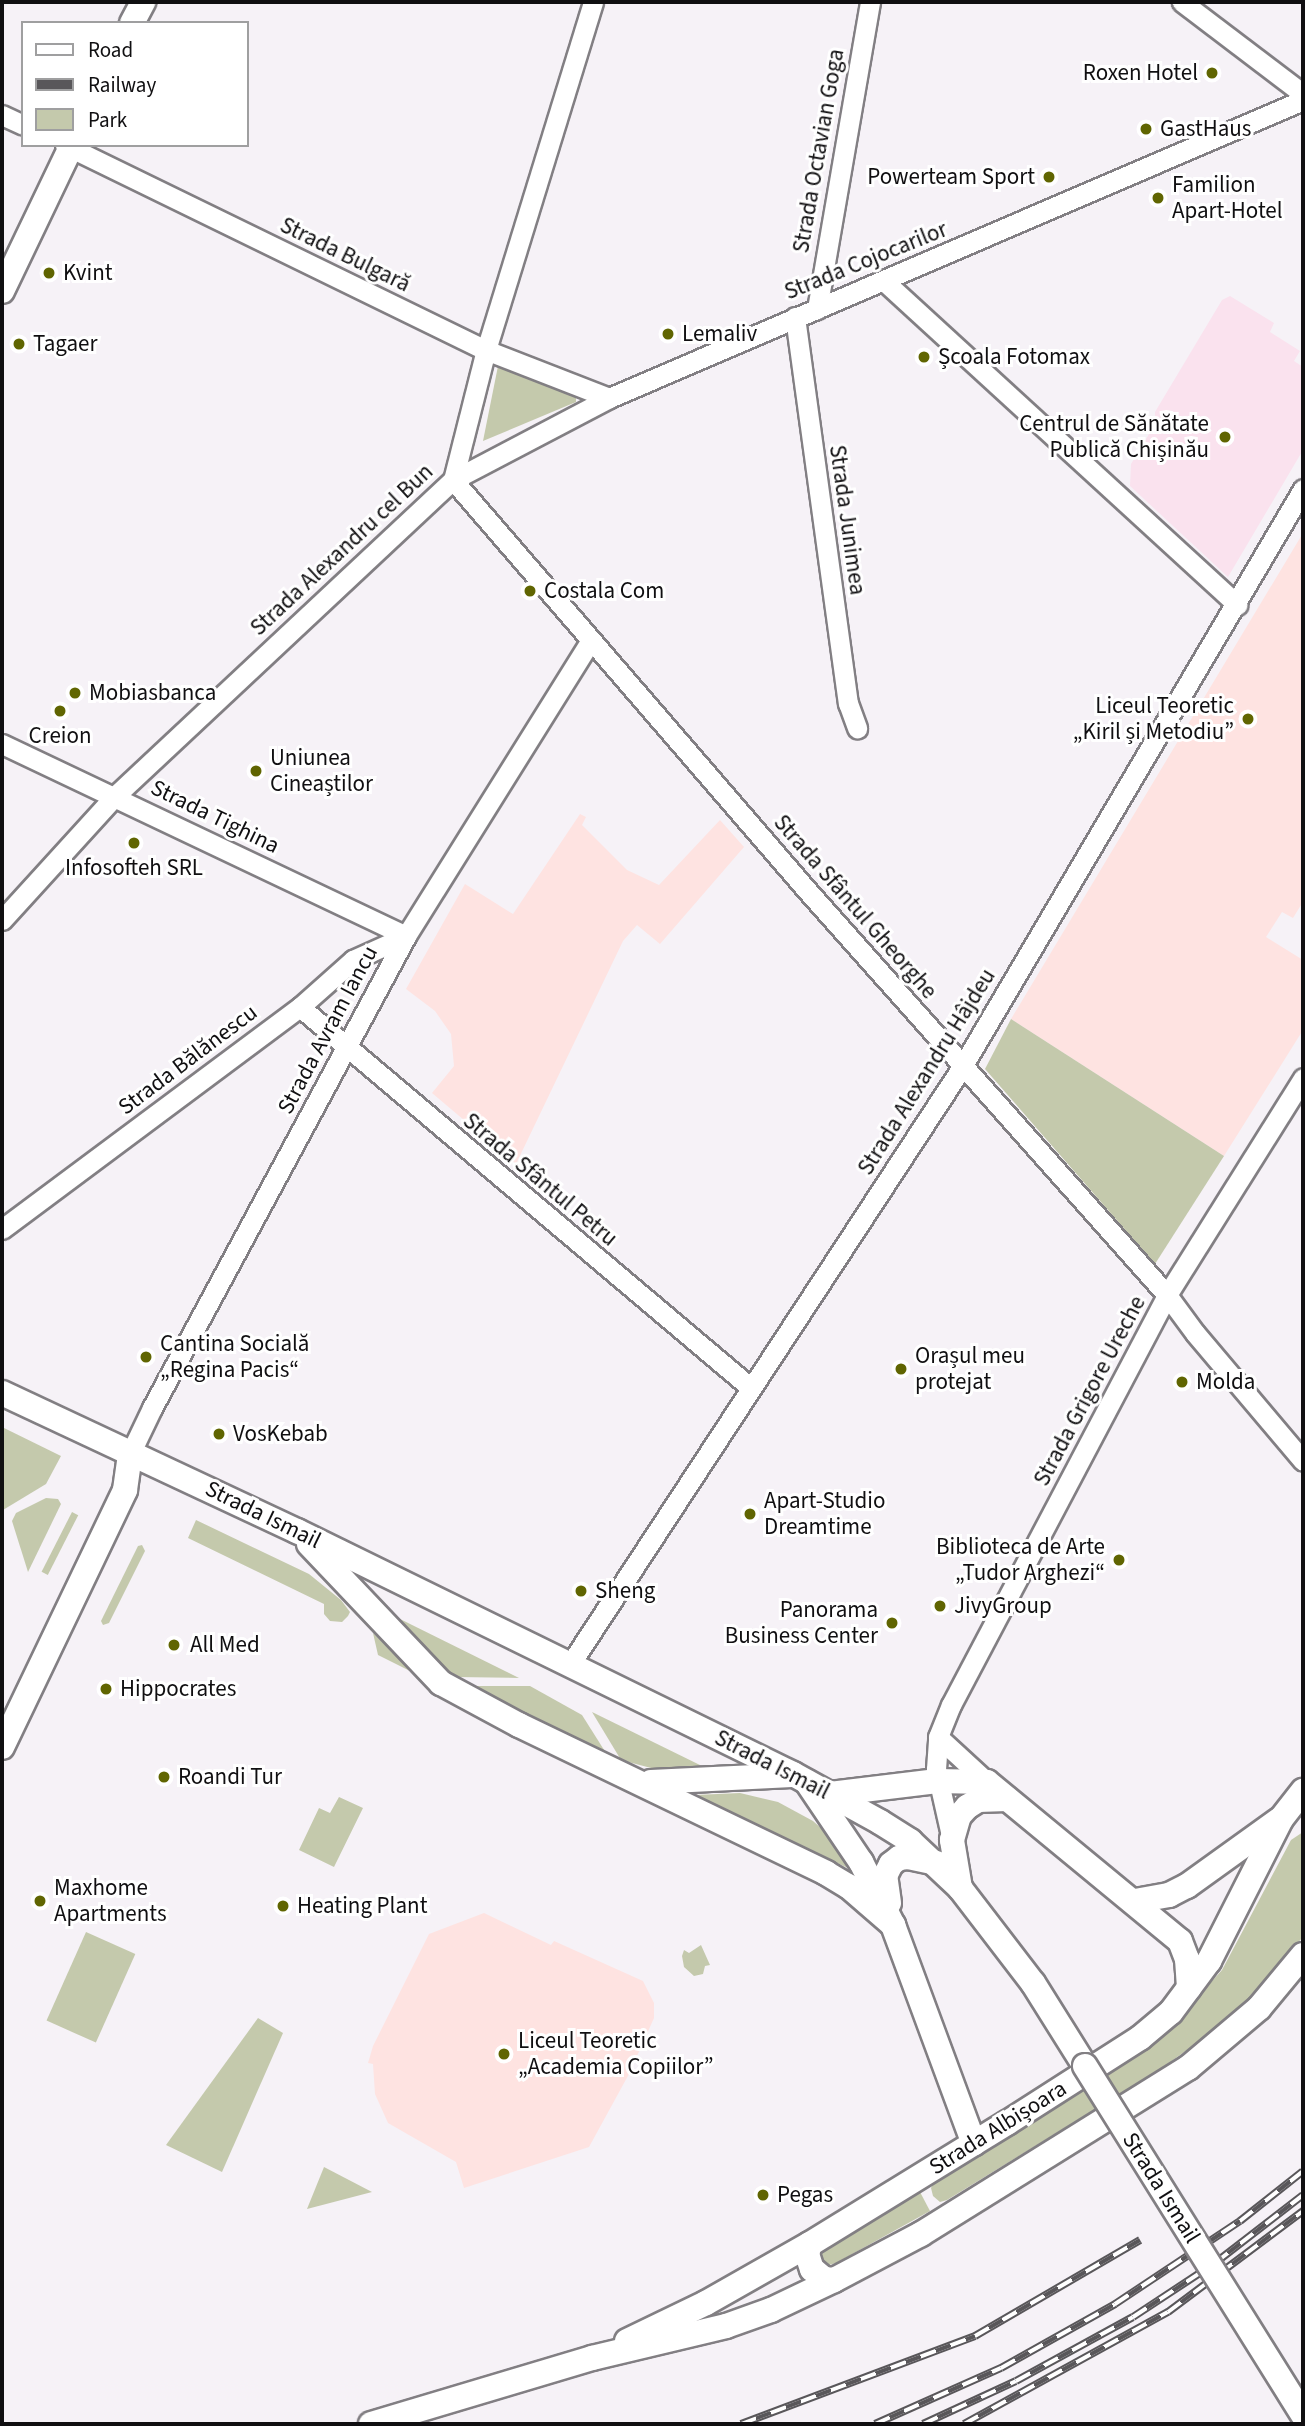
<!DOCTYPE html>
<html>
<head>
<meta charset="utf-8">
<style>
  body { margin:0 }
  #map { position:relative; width:1305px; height:2426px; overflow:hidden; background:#f6f2f7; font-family:"Source Sans 3",sans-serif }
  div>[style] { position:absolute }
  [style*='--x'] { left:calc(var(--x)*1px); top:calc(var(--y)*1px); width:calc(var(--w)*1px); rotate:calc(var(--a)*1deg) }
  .education>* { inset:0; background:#fee3e1 }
  .medical>* { inset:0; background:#fae2ee }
  .green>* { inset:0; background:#c4c9ac; transform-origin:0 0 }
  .roads { filter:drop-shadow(2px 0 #827f83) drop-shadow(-2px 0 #827f83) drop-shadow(0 2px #827f83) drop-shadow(0 -2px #827f83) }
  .minor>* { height:19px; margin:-9.5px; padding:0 9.5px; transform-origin:9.5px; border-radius:9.5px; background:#fff }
  .major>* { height:24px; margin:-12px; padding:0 12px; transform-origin:12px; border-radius:12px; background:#fff }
  .rail>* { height:8px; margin-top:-4px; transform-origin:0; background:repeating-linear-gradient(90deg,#fff 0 16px,#59575a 0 32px); box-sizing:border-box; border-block:2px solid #59575a }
  .bridges { filter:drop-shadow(2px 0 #827f83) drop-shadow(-2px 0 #827f83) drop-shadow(0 2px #827f83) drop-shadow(0 -2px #827f83) }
  .major-bridge>* { height:24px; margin:-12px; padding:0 12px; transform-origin:12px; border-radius:12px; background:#fff }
  .dots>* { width:19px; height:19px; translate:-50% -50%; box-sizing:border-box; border:4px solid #fff; border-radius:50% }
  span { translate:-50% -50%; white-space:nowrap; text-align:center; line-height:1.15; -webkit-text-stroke:6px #fff; paint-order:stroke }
  .poi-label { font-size:23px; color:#100f11 }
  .right { translate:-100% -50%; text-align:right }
  .left { translate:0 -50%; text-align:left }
  .street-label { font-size:23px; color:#100f11 }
  .frame { position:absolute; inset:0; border:4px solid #100f11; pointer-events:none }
  .legend { position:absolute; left:21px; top:21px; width:228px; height:126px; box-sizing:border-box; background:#fff; border:2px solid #9f9fa0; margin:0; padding:9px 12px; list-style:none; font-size:21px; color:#100f11 }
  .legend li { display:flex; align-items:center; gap:14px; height:35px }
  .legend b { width:35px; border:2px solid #9f9fa0 }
</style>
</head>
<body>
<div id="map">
  <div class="education">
    <div style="clip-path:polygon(1303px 533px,1303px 906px,1301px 905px,1293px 918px,1282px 912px,1266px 937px,1303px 960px,1303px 1030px,1224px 1156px,1011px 1019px)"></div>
    <div style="clip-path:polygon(580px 814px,586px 817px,582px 825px,627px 870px,659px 885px,720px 820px,744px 847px,660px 944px,637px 925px,623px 941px,516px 1164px,432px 1093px,454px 1066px,451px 1034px,435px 1011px,406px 989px,465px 884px,513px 914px)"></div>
    <div style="clip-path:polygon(484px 1913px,551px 1945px,554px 1941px,643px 1981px,654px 2003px,654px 2018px,629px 2074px,589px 2147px,464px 2188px,456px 2162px,388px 2123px,375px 2094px,373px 2064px,368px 2063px,373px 2046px,429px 1934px)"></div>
  </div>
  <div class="medical">
    <div style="clip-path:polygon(1230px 296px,1274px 323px,1270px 332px,1300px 351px,1294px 361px,1303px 367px,1303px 450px,1228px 577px,1130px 486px,1131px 464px,1155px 424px,1155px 412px,1222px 300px)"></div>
  </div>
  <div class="green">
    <div style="clip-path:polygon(499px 361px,576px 395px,576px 402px,483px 441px)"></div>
    <div style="clip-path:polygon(1011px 1019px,1224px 1156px,1155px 1264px,985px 1069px)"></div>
    <div style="clip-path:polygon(2px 1427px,61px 1456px,46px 1484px,3px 1510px)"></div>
    <div style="clip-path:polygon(46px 1498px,58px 1499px,61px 1504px,28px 1572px,12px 1521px,16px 1513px)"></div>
    <div style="left:72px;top:1512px;width:7px;height:67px;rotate:27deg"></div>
    <div style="clip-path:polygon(196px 1520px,309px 1574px,341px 1600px,350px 1612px,348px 1616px,342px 1622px,330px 1621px,324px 1614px,324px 1604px,188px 1538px)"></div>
    <div style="clip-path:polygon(142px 1545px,145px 1551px,109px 1623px,103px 1625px,101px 1621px,138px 1546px)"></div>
    <div style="clip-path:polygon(400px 1619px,519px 1678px,455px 1677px,398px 1620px)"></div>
    <div style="clip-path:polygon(373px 1633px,411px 1670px,410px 1671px,378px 1655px)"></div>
    <div style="clip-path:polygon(469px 1686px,530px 1686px,582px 1715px,606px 1753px)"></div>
    <div style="clip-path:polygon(592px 1712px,704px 1767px,705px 1768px,651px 1768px,621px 1760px)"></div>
    <div style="clip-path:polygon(740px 1793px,778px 1802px,813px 1821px,829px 1835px,852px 1870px,695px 1795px)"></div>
    <div style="clip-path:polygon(339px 1797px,363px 1808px,334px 1867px,299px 1850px,319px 1808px,330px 1813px)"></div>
    <div style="clip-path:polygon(1303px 1832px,1303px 1937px,1247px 2000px,1201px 2040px,1159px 2070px,947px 2200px,940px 2202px,933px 2196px,931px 2188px,935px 2180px,1169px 2029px,1222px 1970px,1291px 1840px)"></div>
    <div style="left:86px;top:1932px;width:54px;height:97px;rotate:24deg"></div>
    <div style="clip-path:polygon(701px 1945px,710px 1965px,705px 1966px,703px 1974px,694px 1976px,684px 1967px,682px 1956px,684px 1950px,689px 1953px)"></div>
    <div style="clip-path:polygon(258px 2018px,283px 2033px,222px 2172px,166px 2145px)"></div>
    <div style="clip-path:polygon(324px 2167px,372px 2192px,307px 2209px)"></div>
    <div style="clip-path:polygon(920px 2192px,930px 2211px,836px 2263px,825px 2266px,819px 2261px,819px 2255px,827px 2248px)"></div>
  </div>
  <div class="roads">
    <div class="minor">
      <div style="--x:1182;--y:2;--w:152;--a:37.2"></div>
      <div style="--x:2;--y:115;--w:23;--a:25"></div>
      <div style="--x:65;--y:145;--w:468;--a:26"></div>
      <div style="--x:486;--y:350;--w:132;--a:21.3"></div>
      <div style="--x:885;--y:282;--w:478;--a:42.5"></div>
      <div style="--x:817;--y:309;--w:312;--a:-80.2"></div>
      <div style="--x:795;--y:317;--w:390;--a:82.2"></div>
      <div style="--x:848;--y:703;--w:27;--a:70"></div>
      <div style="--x:453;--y:480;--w:539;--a:49.21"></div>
      <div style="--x:805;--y:888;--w:545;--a:48.35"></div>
      <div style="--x:1167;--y:1295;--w:47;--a:53.6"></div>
      <div style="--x:1195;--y:1333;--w:167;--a:49.8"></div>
      <div style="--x:453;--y:480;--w:176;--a:-27.7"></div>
      <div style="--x:609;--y:398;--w:755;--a:-23.24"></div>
      <div style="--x:2;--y:744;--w:447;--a:25.4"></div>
      <div style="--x:2;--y:920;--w:168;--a:-47.7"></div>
      <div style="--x:115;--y:796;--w:463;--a:-43.1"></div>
      <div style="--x:453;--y:480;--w:134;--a:-75.8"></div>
      <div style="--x:486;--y:350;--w:364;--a:-72.9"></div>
      <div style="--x:300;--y:1007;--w:590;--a:40.19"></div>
      <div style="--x:2;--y:1229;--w:372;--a:-36.7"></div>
      <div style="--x:300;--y:1007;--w:71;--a:-41.6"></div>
      <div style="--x:353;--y:960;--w:58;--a:-24.4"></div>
      <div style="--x:130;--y:1454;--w:51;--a:-64.4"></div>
      <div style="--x:152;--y:1408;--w:536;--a:-61.71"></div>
      <div style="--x:406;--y:936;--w:347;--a:-58"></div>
      <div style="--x:569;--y:1666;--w:716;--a:-56.73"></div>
      <div style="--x:962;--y:1067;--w:671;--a:-59.46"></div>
      <div style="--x:938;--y:1737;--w:67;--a:42.6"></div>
      <div style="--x:952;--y:1840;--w:73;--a:-102.7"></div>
      <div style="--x:936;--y:1769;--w:32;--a:-86"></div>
      <div style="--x:938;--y:1737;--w:35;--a:-68"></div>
      <div style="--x:951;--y:1705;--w:463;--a:-62.2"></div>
      <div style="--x:1167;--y:1295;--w:256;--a:-57.9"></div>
    </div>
    <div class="major">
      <div style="--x:132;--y:23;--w:24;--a:-62"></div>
      <div style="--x:2;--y:291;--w:162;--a:-64.4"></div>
      <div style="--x:2;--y:1393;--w:326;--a:25.1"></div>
      <div style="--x:297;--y:1531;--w:552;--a:26.1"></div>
      <div style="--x:793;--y:1774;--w:99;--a:28.9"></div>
      <div style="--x:880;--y:1822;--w:36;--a:32"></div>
      <div style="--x:910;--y:1841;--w:69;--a:43.2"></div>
      <div style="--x:960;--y:1888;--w:120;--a:52.5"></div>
      <div style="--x:1033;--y:1983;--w:98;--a:57.9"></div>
      <div style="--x:309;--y:1544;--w:192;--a:46.5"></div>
      <div style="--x:441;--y:1683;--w:89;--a:28.3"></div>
      <div style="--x:519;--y:1725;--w:341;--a:25.7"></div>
      <div style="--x:826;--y:1873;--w:26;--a:31"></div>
      <div style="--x:848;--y:1886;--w:60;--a:40.9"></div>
      <div style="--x:2;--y:1747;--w:285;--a:-64.4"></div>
      <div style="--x:125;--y:1490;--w:36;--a:-82"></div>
      <div style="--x:651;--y:1782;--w:141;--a:-2.8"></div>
      <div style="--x:807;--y:1782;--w:97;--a:56"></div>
      <div style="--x:861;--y:1862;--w:71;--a:63.1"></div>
      <div style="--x:893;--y:1925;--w:233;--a:69.7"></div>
      <div style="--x:830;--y:1794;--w:108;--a:-6.9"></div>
      <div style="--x:937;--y:1781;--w:50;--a:1.1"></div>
      <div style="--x:987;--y:1782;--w:250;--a:39.5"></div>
      <div style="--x:1180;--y:1941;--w:19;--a:69"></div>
      <div style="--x:1187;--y:1959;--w:29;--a:86"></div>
      <div style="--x:960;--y:1888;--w:49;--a:-99.5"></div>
      <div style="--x:952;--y:1840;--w:25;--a:-74"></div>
      <div style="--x:959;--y:1816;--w:12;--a:-48"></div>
      <div style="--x:967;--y:1807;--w:13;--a:-32"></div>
      <div style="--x:978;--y:1800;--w:29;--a:-2"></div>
      <div style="--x:1135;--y:1901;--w:35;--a:-10"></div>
      <div style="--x:1169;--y:1895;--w:20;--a:-27"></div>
      <div style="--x:1187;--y:1886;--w:113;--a:-35.7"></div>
      <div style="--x:889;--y:1903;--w:27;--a:-98"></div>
      <div style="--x:885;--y:1876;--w:13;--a:-63"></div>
      <div style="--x:891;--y:1864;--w:10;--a:-37"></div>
      <div style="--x:899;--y:1858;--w:9;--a:-6"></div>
      <div style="--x:908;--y:1857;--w:29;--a:12"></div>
      <div style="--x:810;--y:2244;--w:10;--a:107"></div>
      <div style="--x:807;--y:2254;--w:16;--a:72"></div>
      <div style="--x:812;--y:2269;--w:16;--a:40"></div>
      <div style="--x:824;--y:2279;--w:10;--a:6"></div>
      <div style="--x:627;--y:2341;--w:88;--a:-25.7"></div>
      <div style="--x:706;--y:2303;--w:120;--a:-29.6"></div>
      <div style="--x:810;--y:2244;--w:231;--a:-31.6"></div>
      <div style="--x:1007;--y:2123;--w:158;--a:-32.6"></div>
      <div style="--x:1140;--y:2038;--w:40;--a:-40"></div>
      <div style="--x:1171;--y:2012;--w:64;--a:-53.3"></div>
      <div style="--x:1209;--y:1961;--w:159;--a:-63.1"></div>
      <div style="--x:1281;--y:1819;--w:36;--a:-52"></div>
      <div style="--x:371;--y:2424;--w:231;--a:-16.6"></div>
      <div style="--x:592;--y:2358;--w:138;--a:-13.4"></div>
      <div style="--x:726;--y:2326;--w:48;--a:-19.6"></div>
      <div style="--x:771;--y:2310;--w:70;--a:-25.5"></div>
      <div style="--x:834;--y:2280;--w:98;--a:-27.9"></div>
      <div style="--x:921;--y:2234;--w:314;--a:-31.9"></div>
      <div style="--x:1188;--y:2068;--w:93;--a:-40.2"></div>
      <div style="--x:1259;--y:2008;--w:69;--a:-50.3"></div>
    </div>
  </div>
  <div class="rail">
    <div style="--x:741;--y:2424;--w:250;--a:-20.6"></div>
    <div style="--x:975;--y:2336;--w:191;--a:-30.2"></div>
    <div style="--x:875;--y:2424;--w:138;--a:-24"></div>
    <div style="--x:1001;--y:2368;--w:131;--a:-29.3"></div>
    <div style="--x:1115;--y:2304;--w:150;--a:-33.6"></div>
    <div style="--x:1240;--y:2221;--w:80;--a:-38.4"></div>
    <div style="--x:923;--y:2424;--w:102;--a:-24.8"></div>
    <div style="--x:1016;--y:2381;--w:133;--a:-28.7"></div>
    <div style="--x:1133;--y:2317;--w:98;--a:-33.4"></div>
    <div style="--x:1215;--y:2263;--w:111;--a:-37.7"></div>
    <div style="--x:964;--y:2424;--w:233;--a:-28.8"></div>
    <div style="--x:1168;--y:2312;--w:169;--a:-36.8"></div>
  </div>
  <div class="bridges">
    <div class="major-bridge">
      <div style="--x:1085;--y:2066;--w:411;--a:58"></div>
    </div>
  </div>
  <div class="dots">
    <div style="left:1212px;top:73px;background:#606501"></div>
    <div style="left:1146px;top:129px;background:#606501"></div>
    <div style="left:1049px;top:177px;background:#606501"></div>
    <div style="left:1158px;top:198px;background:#606501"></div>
    <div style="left:49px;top:273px;background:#606501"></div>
    <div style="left:668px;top:334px;background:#606501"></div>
    <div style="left:19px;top:344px;background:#606501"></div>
    <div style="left:924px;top:357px;background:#606501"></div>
    <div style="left:1225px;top:437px;background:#606501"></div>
    <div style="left:530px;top:591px;background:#606501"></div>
    <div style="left:75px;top:693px;background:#606501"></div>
    <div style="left:60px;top:711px;background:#606501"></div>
    <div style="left:1248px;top:719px;background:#606501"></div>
    <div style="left:256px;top:771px;background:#606501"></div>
    <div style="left:134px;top:843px;background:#606501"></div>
    <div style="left:146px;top:1357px;background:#606501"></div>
    <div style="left:901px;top:1369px;background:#606501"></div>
    <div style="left:1182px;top:1382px;background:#606501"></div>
    <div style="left:219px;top:1434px;background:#606501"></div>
    <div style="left:750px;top:1514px;background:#606501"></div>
    <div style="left:1119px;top:1560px;background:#606501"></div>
    <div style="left:581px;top:1591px;background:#606501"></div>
    <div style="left:940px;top:1606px;background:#606501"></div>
    <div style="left:892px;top:1623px;background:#606501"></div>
    <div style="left:174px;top:1645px;background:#606501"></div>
    <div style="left:106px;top:1689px;background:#606501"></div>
    <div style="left:164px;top:1777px;background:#606501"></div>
    <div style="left:40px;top:1901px;background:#606501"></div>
    <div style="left:283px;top:1906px;background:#606501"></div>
    <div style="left:504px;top:2054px;background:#606501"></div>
    <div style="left:763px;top:2195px;background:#606501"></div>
  </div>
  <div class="poi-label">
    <span class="right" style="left:1198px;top:73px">Roxen Hotel</span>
    <span class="left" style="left:1160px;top:129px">GastHaus</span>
    <span class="right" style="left:1035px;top:177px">Powerteam Sport</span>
    <span class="left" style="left:1172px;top:198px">Familion<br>Apart-Hotel</span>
    <span class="left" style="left:63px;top:273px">Kvint</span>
    <span class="left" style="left:682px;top:334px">Lemaliv</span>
    <span class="left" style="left:33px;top:344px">Tagaer</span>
    <span class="left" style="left:938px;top:357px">Școala Fotomax</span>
    <span class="right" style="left:1209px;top:437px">Centrul de Sănătate<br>Publică Chișinău</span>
    <span class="left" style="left:544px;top:591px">Costala Com</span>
    <span class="left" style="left:89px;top:693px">Mobiasbanca</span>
    <span class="right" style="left:1234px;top:719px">Liceul Teoretic<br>„Kiril și Metodiu”</span>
    <span style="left:60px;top:736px">Creion</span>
    <span class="left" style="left:270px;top:771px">Uniunea<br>Cineaștilor</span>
    <span style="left:134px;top:868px">Infosofteh SRL</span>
    <span class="left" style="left:160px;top:1357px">Cantina Socială<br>„Regina Pacis“</span>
    <span class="left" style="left:915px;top:1369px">Orașul meu<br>protejat</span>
    <span class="left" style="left:1196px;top:1382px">Molda</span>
    <span class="left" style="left:233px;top:1434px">VosKebab</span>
    <span class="left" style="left:764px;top:1514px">Apart-Studio<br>Dreamtime</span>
    <span class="right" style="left:1105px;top:1560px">Biblioteca de Arte<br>„Tudor Arghezi“</span>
    <span class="left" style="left:595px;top:1591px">Sheng</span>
    <span class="left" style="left:954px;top:1606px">JivyGroup</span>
    <span class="right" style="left:878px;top:1623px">Panorama<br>Business Center</span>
    <span class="left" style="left:190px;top:1645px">All Med</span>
    <span class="left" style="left:120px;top:1689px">Hippocrates</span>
    <span class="left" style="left:178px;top:1777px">Roandi Tur</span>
    <span class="left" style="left:54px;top:1901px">Maxhome<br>Apartments</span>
    <span class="left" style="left:297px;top:1906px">Heating Plant</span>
    <span class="left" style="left:518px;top:2054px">Liceul Teoretic<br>„Academia Copiilor”</span>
    <span class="left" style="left:777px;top:2195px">Pegas</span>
  </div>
  <div class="street-label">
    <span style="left:819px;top:151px;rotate:-80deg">Strada Octavian Goga</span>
    <span style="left:345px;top:255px;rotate:26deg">Strada Bulgară</span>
    <span style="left:866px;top:261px;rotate:-22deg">Strada Cojocarilor</span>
    <span style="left:847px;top:520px;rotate:82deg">Strada Junimea</span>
    <span style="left:342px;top:550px;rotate:-43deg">Strada Alexandru cel Bun</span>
    <span style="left:215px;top:817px;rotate:26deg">Strada Tighina</span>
    <span style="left:855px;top:907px;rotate:49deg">Strada Sfântul Gheorghe</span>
    <span style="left:328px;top:1030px;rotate:-62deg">Strada Avram Iancu</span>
    <span style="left:188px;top:1060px;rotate:-37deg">Strada Bălănescu</span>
    <span style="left:927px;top:1072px;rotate:-58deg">Strada Alexandru Hâjdeu</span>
    <span style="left:540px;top:1180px;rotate:40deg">Strada Sfântul Petru</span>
    <span style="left:1090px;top:1391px;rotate:-62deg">Strada Grigore Ureche</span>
    <span style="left:263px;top:1515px;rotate:26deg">Strada Ismail</span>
    <span style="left:772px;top:1765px;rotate:27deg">Strada Ismail</span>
    <span style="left:998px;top:2128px;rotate:-32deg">Strada Albișoara</span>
    <span style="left:1161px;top:2188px;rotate:58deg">Strada Ismail</span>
  </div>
  <div class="frame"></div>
  <ul class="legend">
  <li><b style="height:9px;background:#fff"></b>Road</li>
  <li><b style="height:9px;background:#59575a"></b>Railway</li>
  <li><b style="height:19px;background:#c4c9ac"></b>Park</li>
  </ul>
</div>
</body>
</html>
